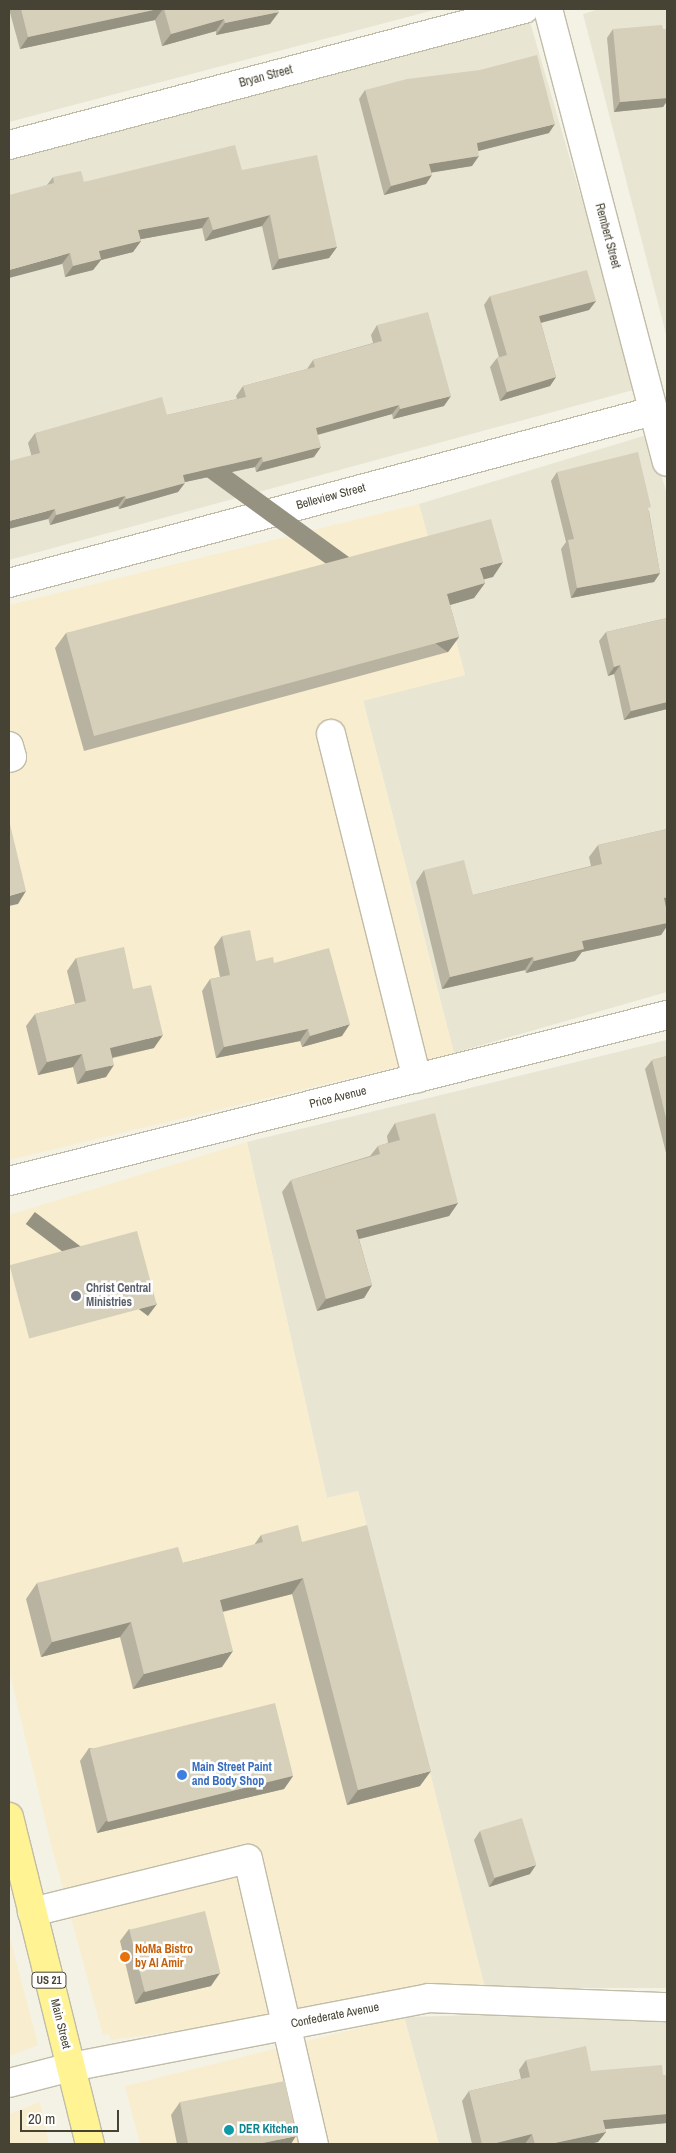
<!DOCTYPE html>
<html>
<head>
<meta charset="utf-8">
<style>
  body { margin:0 }
  #map { position:relative; width:676px; height:2153px; overflow:hidden; background:#f4f2e5; font-family:"Archivo Narrow",sans-serif }
  div>[style] { position:absolute }
  [style*='--x'] { left:calc(var(--x)*1px); top:calc(var(--y)*1px); width:calc(var(--w)*1px); rotate:calc(var(--a)*1deg) }
  .residential>* { inset:0; background:#e8e5d3 }
  .commercial>* { inset:0; background:#f8edce }
  .roads { filter:drop-shadow(1px 0 #c0bca7) drop-shadow(-1px 0 #c0bca7) drop-shadow(0 1px #c0bca7) drop-shadow(0 -1px #c0bca7) }
  .minor>* { height:28px; margin:-14px; padding:0 14px; transform-origin:14px; border-radius:14px; background:#fff }
  .major>* { height:28px; margin:-14px; padding:0 14px; transform-origin:14px; border-radius:14px; background:#fff393 }
  .wall>* { inset:0; background:#b8b3a0 }
  .shaded-wall>* { inset:0; background:#969282; transform-origin:0 0 }
  .building>* { inset:0; background:#d6d0ba; transform-origin:0 0 }
  .dots>* { width:14px; height:14px; translate:-50% -50%; box-sizing:border-box; border:2px solid #fff; border-radius:50% }
  span { translate:-50% -50%; white-space:nowrap; text-align:center; line-height:1.15; -webkit-text-stroke:5px #fff; paint-order:stroke }
  .shield-label span { padding:1px 4px; background:#fff; border:1px solid; border-radius:4px; -webkit-text-stroke-width:0 }
  .shield-label { font-size:11px; color:#474334; font-weight:700 }
  .street-label { font-size:12px; color:#474334 }
  .worship-label { font-size:12px; color:#5b616d; font-weight:700 }
  .left { translate:0 -50%; text-align:left }
  .shop-label { font-size:12px; color:#366cbe; font-weight:700 }
  .food-label { font-size:12px; color:#c56008; font-weight:700 }
  .culture-label { font-size:12px; color:#0d838f; font-weight:700 }
  .frame { position:absolute; inset:0; border:10px solid #474334; pointer-events:none }
  .scale { position:absolute; left:20px; top:2110px; width:99px; height:22px; box-sizing:border-box; border:2px solid #474334; border-top:0; padding-left:6px; font-size:15px; line-height:18px; white-space:nowrap; color:#474334; -webkit-text-stroke:4px #fff; paint-order:stroke }
</style>
</head>
<body>
<div id="map">
  <div class="residential">
    <div style="clip-path:polygon(9px 9px,438px 9px,9px 122px)"></div>
    <div style="clip-path:polygon(599px 9px,667px 9px,667px 338px,583px 14px)"></div>
    <div style="clip-path:polygon(530px 22px,637px 389px,9px 560px,9px 158px)"></div>
    <div style="clip-path:polygon(650px 434px,667px 495px,667px 992px,454px 1053px,363px 700px,465px 675px,419px 504px)"></div>
    <div style="clip-path:polygon(667px 1040px,667px 1988px,485px 1988px,358px 1491px,327px 1498px,247px 1142px)"></div>
    <div style="clip-path:polygon(667px 2010px,667px 2144px,439px 2144px,404px 2017px)"></div>
  </div>
  <div class="commercial">
    <div style="clip-path:polygon(419px 504px,465px 675px,363px 701px,454px 1053px,9px 1160px,9px 605px)"></div>
    <div style="clip-path:polygon(247px 1142px,327px 1498px,358px 1491px,485px 1988px,111px 2040px,109px 2034px,103px 2035px,52px 1848px,9px 1670px,9px 1215px)"></div>
    <div style="clip-path:polygon(9px 1934px,38px 2045px,9px 2056px)"></div>
    <div style="clip-path:polygon(404px 2017px,439px 2144px,140px 2144px,125px 2086px)"></div>
    <div style="clip-path:polygon(40px 2102px,49px 2144px,9px 2144px,9px 2114px)"></div>
  </div>
  <div class="roads">
    <div class="minor">
      <div style="--x:548;--y:9;--w:468;--a:75.3"></div>
      <div style="--x:9;--y:145;--w:533;--a:-14.79"></div>
      <div style="--x:9;--y:583;--w:667;--a:-14.95"></div>
      <div style="--x:331;--y:734;--w:355;--a:76"></div>
      <div style="--x:9;--y:746;--w:11;--a:75"></div>
      <div style="--x:12;--y:757;--w:3;--a:162"></div>
      <div style="--x:9;--y:1181;--w:679;--a:-14.16"></div>
      <div style="--x:32;--y:1912;--w:222;--a:-13.8"></div>
      <div style="--x:248;--y:1859;--w:293;--a:77"></div>
      <div style="--x:9;--y:2083;--w:64;--a:-14.5"></div>
      <div style="--x:71;--y:2067;--w:365;--a:-10.9"></div>
      <div style="--x:429;--y:1998;--w:238;--a:2.2"></div>
    </div>
    <div class="major">
      <div style="--x:9;--y:1817;--w:337;--a:76.1"></div>
    </div>
  </div>
  <div class="wall">
    <div style="clip-path:polygon(9px 9px,278px 9px,270px 24px,216px 35px,216px 31px,162px 46px,155px 20px,20px 49px)"></div>
    <div style="clip-path:polygon(613px 29px,667px 29px,667px 101px,663px 107px,614px 112px,607px 38px)"></div>
    <div style="clip-path:polygon(365px 90px,549px 133px,478px 151px,472px 166px,432px 172px,426px 184px,384px 195px,359px 99px)"></div>
    <div style="clip-path:polygon(242px 170px,337px 247px,329px 258px,272px 270px,262px 226px,205px 241px,202px 228px,141px 239px,141px 241px,133px 252px,101px 260px,93px 270px,65px 277px,47px 185px,53px 177px,84px 182px)"></div>
    <div style="clip-path:polygon(490px 296px,596px 301px,589px 310px,541px 323px,556px 377px,550px 386px,500px 401px,490px 367px,497px 358px,499px 357px,484px 305px)"></div>
    <div style="clip-path:polygon(377px 325px,444px 406px,393px 419px,392px 414px,318px 435px,314px 457px,256px 472px,255px 467px,185px 482px,178px 492px,119px 509px,118px 506px,50px 525px,28px 443px,35px 433px,167px 415px,237px 399px,236px 396px,243px 386px,307px 369px,313px 360px,373px 343px,371px 335px)"></div>
    <div style="clip-path:polygon(557px 472px,649px 511px,660px 573px,654px 582px,571px 598px,561px 549px,566px 542px,551px 481px)"></div>
    <div style="clip-path:polygon(493px 577px,484px 579px,485px 583px,474px 598px,450px 605px,459px 637px,448px 652px,84px 751px,55px 648px,66px 633px)"></div>
    <div style="clip-path:polygon(667px 618px,667px 709px,624px 720px,614px 674px,608px 676px,599px 641px,606px 632px)"></div>
    <div style="clip-path:polygon(667px 829px,667px 907px,666px 908px,667px 912px,667px 926px,661px 935px,582px 952px,575px 961px,526px 973px,525px 970px,442px 989px,416px 882px,424px 870px,473px 895px,591px 866px,589px 857px,598px 845px)"></div>
    <div style="clip-path:polygon(222px 936px,256px 961px,274px 963px,342px 1036px,302px 1047px,300px 1041px,216px 1058px,202px 991px,210px 979px,220px 977px,214px 947px)"></div>
    <div style="clip-path:polygon(76px 958px,154px 1048px,113px 1058px,106px 1077px,77px 1084px,73px 1067px,38px 1075px,26px 1026px,35px 1014px,75px 1004px,67px 971px)"></div>
    <div style="clip-path:polygon(667px 1056px,667px 1157px,645px 1069px,652px 1060px)"></div>
    <div style="clip-path:polygon(395px 1123px,458px 1203px,449px 1216px,359px 1239px,372px 1285px,364px 1298px,317px 1311px,282px 1192px,291px 1180px,370px 1156px,378px 1146px,388px 1143px,387px 1136px)"></div>
    <div style="clip-path:polygon(261px 1535px,302px 1542px,420px 1786px,347px 1805px,292px 1594px,223px 1612px,222px 1667px,133px 1689px,120px 1637px,41px 1657px,26px 1599px,37px 1583px,183px 1563px,254px 1545px)"></div>
    <div style="clip-path:polygon(89px 1748px,293px 1776px,284px 1789px,97px 1833px,80px 1761px)"></div>
    <div style="clip-path:polygon(480px 1831px,530px 1874px,489px 1887px,474px 1840px)"></div>
    <div style="clip-path:polygon(129px 1929px,211px 1986px,135px 2004px,120px 1941px)"></div>
    <div style="clip-path:polygon(526px 2060px,591px 2071px,663px 2075px,667px 2075px,667px 2123px,605px 2129px,606px 2132px,598px 2142px,589px 2144px,472px 2144px,462px 2101px,469px 2091px,521px 2079px,519px 2070px)"></div>
    <div style="clip-path:polygon(180px 2102px,291px 2144px,177px 2144px,171px 2115px)"></div>
  </div>
  <div class="shaded-wall">
    <div style="clip-path:polygon(158px 9px,163px 9px,155px 20px,20px 49px,28px 37px)"></div>
    <div style="clip-path:polygon(279px 12px,270px 24px,216px 35px,225px 23px)"></div>
    <div style="clip-path:polygon(224px 19px,216px 31px,162px 46px,171px 34px)"></div>
    <div style="clip-path:polygon(667px 98px,667px 101px,663px 107px,614px 112px,620px 102px)"></div>
    <div style="clip-path:polygon(555px 124px,549px 133px,470px 153px,477px 143px)"></div>
    <div style="clip-path:polygon(479px 156px,472px 166px,423px 174px,429px 164px)"></div>
    <div style="clip-path:polygon(432px 175px,426px 184px,384px 195px,391px 186px)"></div>
    <div style="clip-path:polygon(270px 215px,262px 226px,205px 241px,213px 230px)"></div>
    <div style="clip-path:polygon(209px 217px,202px 228px,131px 241px,138px 230px)"></div>
    <div style="clip-path:polygon(141px 241px,133px 252px,101px 260px,93px 270px,65px 277px,73px 266px,99px 251px)"></div>
    <div style="clip-path:polygon(337px 247px,329px 258px,272px 270px,279px 259px)"></div>
    <div style="clip-path:polygon(70px 253px,62px 264px,9px 278px,9px 270px)"></div>
    <div style="clip-path:polygon(596px 301px,589px 310px,532px 325px,539px 316px)"></div>
    <div style="clip-path:polygon(556px 377px,550px 386px,500px 401px,507px 392px)"></div>
    <div style="clip-path:polygon(451px 396px,444px 406px,393px 419px,400px 409px)"></div>
    <div style="clip-path:polygon(399px 405px,392px 414px,309px 437px,316px 428px)"></div>
    <div style="clip-path:polygon(321px 447px,314px 457px,256px 472px,263px 462px)"></div>
    <div style="clip-path:polygon(262px 457px,255px 467px,176px 484px,183px 475px)"></div>
    <div style="clip-path:polygon(185px 483px,178px 492px,119px 509px,126px 499px)"></div>
    <div style="clip-path:polygon(125px 496px,118px 506px,50px 525px,56px 515px)"></div>
    <div style="clip-path:polygon(55px 509px,48px 519px,9px 529px,9px 521px)"></div>
    <div style="clip-path:polygon(503px 562px,493px 577px,470px 583px,480px 568px)"></div>
    <div style="clip-path:polygon(660px 573px,654px 582px,571px 598px,577px 588px)"></div>
    <div style="clip-path:polygon(485px 583px,474px 598px,436px 609px,447px 594px)"></div>
    <div style="left:459px;top:637px;width:19px;height:378px;rotate:126deg"></div>
    <div style="clip-path:polygon(620px 665px,614px 674px,608px 676px,614px 667px)"></div>
    <div style="clip-path:polygon(667px 702px,667px 709px,624px 720px,631px 711px)"></div>
    <div style="clip-path:polygon(26px 891px,18px 904px,9px 906px,9px 896px)"></div>
    <div style="clip-path:polygon(667px 897px,667px 907px,656px 910px,664px 898px)"></div>
    <div style="clip-path:polygon(667px 923px,667px 926px,661px 935px,582px 952px,575px 961px,526px 973px,534px 961px,582px 941px)"></div>
    <div style="clip-path:polygon(533px 957px,525px 970px,442px 989px,450px 977px)"></div>
    <div style="clip-path:polygon(350px 1024px,342px 1036px,302px 1047px,310px 1036px)"></div>
    <div style="clip-path:polygon(308px 1029px,300px 1041px,216px 1058px,224px 1047px)"></div>
    <div style="clip-path:polygon(163px 1035px,154px 1048px,101px 1060px,110px 1048px)"></div>
    <div style="clip-path:polygon(82px 1054px,73px 1067px,38px 1075px,47px 1062px)"></div>
    <div style="clip-path:polygon(114px 1065px,106px 1077px,77px 1084px,86px 1071px)"></div>
    <div style="clip-path:polygon(458px 1203px,449px 1216px,347px 1242px,356px 1230px)"></div>
    <div style="clip-path:polygon(372px 1285px,364px 1298px,317px 1311px,326px 1299px)"></div>
    <div style="left:157px;top:1304px;width:15px;height:153px;rotate:127deg"></div>
    <div style="clip-path:polygon(303px 1578px,292px 1594px,209px 1615px,220px 1600px)"></div>
    <div style="clip-path:polygon(131px 1622px,120px 1637px,41px 1657px,52px 1642px)"></div>
    <div style="clip-path:polygon(233px 1651px,222px 1667px,133px 1689px,144px 1674px)"></div>
    <div style="clip-path:polygon(431px 1771px,420px 1786px,347px 1805px,358px 1790px)"></div>
    <div style="clip-path:polygon(293px 1776px,284px 1789px,97px 1833px,106px 1821px)"></div>
    <div style="clip-path:polygon(536px 1865px,530px 1874px,489px 1887px,495px 1878px)"></div>
    <div style="clip-path:polygon(220px 1973px,211px 1986px,135px 2004px,144px 1991px)"></div>
    <div style="clip-path:polygon(667px 2114px,667px 2123px,595px 2130px,603px 2120px)"></div>
    <div style="clip-path:polygon(606px 2132px,598px 2142px,589px 2144px,550px 2144px)"></div>
    <div style="clip-path:polygon(532px 2134px,525px 2144px,492px 2144px)"></div>
    <div style="clip-path:polygon(296px 2136px,291px 2144px,258px 2144px)"></div>
  </div>
  <div class="building">
    <div style="clip-path:polygon(21px 9px,158px 9px,28px 37px)"></div>
    <div style="clip-path:polygon(164px 9px,278px 9px,279px 12px,225px 23px,224px 19px,171px 34px)"></div>
    <div style="clip-path:polygon(662px 25px,663px 29px,667px 29px,667px 98px,620px 102px,613px 29px)"></div>
    <div style="clip-path:polygon(537px 55px,555px 124px,477px 143px,479px 156px,429px 164px,432px 175px,391px 186px,365px 90px,407px 79px,480px 70px)"></div>
    <div style="clip-path:polygon(235px 145px,242px 170px,317px 155px,337px 247px,279px 259px,270px 215px,213px 230px,209px 217px,138px 230px,141px 241px,99px 251px,101px 259px,73px 266px,70px 253px,9px 270px,9px 195px,54px 183px,53px 177px,81px 171px,84px 182px)"></div>
    <div style="clip-path:polygon(587px 270px,596px 301px,539px 316px,556px 377px,507px 392px,497px 358px,507px 355px,490px 296px)"></div>
    <div style="clip-path:polygon(428px 312px,451px 396px,400px 409px,399px 405px,316px 428px,321px 447px,263px 462px,262px 457px,183px 475px,185px 483px,126px 499px,125px 496px,56px 515px,55px 509px,9px 521px,9px 461px,40px 453px,35px 433px,162px 397px,167px 415px,246px 397px,243px 386px,315px 367px,313px 360px,382px 341px,377px 325px)"></div>
    <div style="clip-path:polygon(638px 452px,651px 507px,648px 508px,660px 573px,577px 588px,568px 540px,574px 539px,557px 472px)"></div>
    <div style="clip-path:polygon(491px 519px,503px 562px,480px 568px,485px 583px,447px 594px,459px 637px,94px 736px,66px 633px)"></div>
    <div style="clip-path:polygon(667px 618px,667px 702px,631px 711px,620px 665px,614px 667px,606px 632px)"></div>
    <div style="clip-path:polygon(9px 820px,26px 891px,9px 896px)"></div>
    <div style="clip-path:polygon(667px 829px,667px 897px,664px 898px,667px 912px,667px 923px,582px 941px,584px 949px,534px 961px,533px 957px,450px 977px,424px 870px,464px 860px,473px 895px,602px 864px,598px 845px)"></div>
    <div style="clip-path:polygon(250px 930px,256px 961px,273px 957px,274px 963px,329px 948px,350px 1024px,310px 1036px,308px 1029px,224px 1047px,210px 979px,230px 975px,222px 936px)"></div>
    <div style="clip-path:polygon(124px 947px,133px 989px,151px 985px,163px 1035px,110px 1048px,114px 1065px,86px 1071px,82px 1054px,47px 1062px,35px 1014px,86px 1001px,76px 958px)"></div>
    <div style="clip-path:polygon(667px 1056px,667px 1122px,652px 1060px)"></div>
    <div style="clip-path:polygon(435px 1113px,458px 1203px,356px 1230px,372px 1285px,326px 1299px,291px 1180px,380px 1154px,378px 1146px,400px 1140px,395px 1123px)"></div>
    <div style="left:137px;top:1231px;width:76px;height:132px;rotate:75deg"></div>
    <div style="clip-path:polygon(298px 1525px,302px 1542px,367px 1525px,431px 1771px,358px 1790px,303px 1578px,220px 1600px,233px 1651px,144px 1674px,131px 1622px,52px 1642px,37px 1583px,178px 1547px,183px 1563px,263px 1542px,261px 1535px)"></div>
    <div style="left:275px;top:1703px;width:75px;height:191px;rotate:76deg"></div>
    <div style="left:522px;top:1818px;width:49px;height:44px;rotate:73deg"></div>
    <div style="left:205px;top:1911px;width:64px;height:78px;rotate:76deg"></div>
    <div style="clip-path:polygon(586px 2046px,591px 2071px,662px 2065px,663px 2075px,667px 2075px,667px 2114px,603px 2120px,606px 2132px,550px 2144px,535px 2144px,532px 2134px,492px 2144px,482px 2144px,469px 2091px,530px 2077px,526px 2060px)"></div>
    <div style="clip-path:polygon(285px 2081px,296px 2136px,258px 2144px,188px 2144px,180px 2102px)"></div>
  </div>
  <div class="dots">
    <div style="left:76px;top:1296px;background:#6b7280"></div>
    <div style="left:182px;top:1775px;background:#3f7fe0"></div>
    <div style="left:125px;top:1957px;background:#e8710a"></div>
    <div style="left:229px;top:2130px;background:#0f9aa8"></div>
  </div>
  <div class="shield-label">
    <span style="left:49px;top:1980px">US 21</span>
  </div>
  <div class="street-label">
    <span style="left:266px;top:77px;rotate:-15deg">Bryan Street</span>
    <span style="left:607px;top:236px;rotate:75deg">Rembert Street</span>
    <span style="left:331px;top:497px;rotate:-15deg">Belleview Street</span>
    <span style="left:338px;top:1098px;rotate:-14deg">Price Avenue</span>
    <span style="left:335px;top:2016px;rotate:-11deg">Confederate Avenue</span>
    <span style="left:60px;top:2024px;rotate:76deg">Main Street</span>
  </div>
  <div class="worship-label">
    <span class="left" style="left:86px;top:1296px">Christ Central<br>Ministries</span>
  </div>
  <div class="shop-label">
    <span class="left" style="left:192px;top:1775px">Main Street Paint<br>and Body Shop</span>
  </div>
  <div class="food-label">
    <span class="left" style="left:135px;top:1957px">NoMa Bistro<br>by Al Amir</span>
  </div>
  <div class="culture-label">
    <span class="left" style="left:239px;top:2130px">DER Kitchen</span>
  </div>
  <div class="frame"></div>
  <div class="scale">20 m</div>
</div>
</body>
</html>
